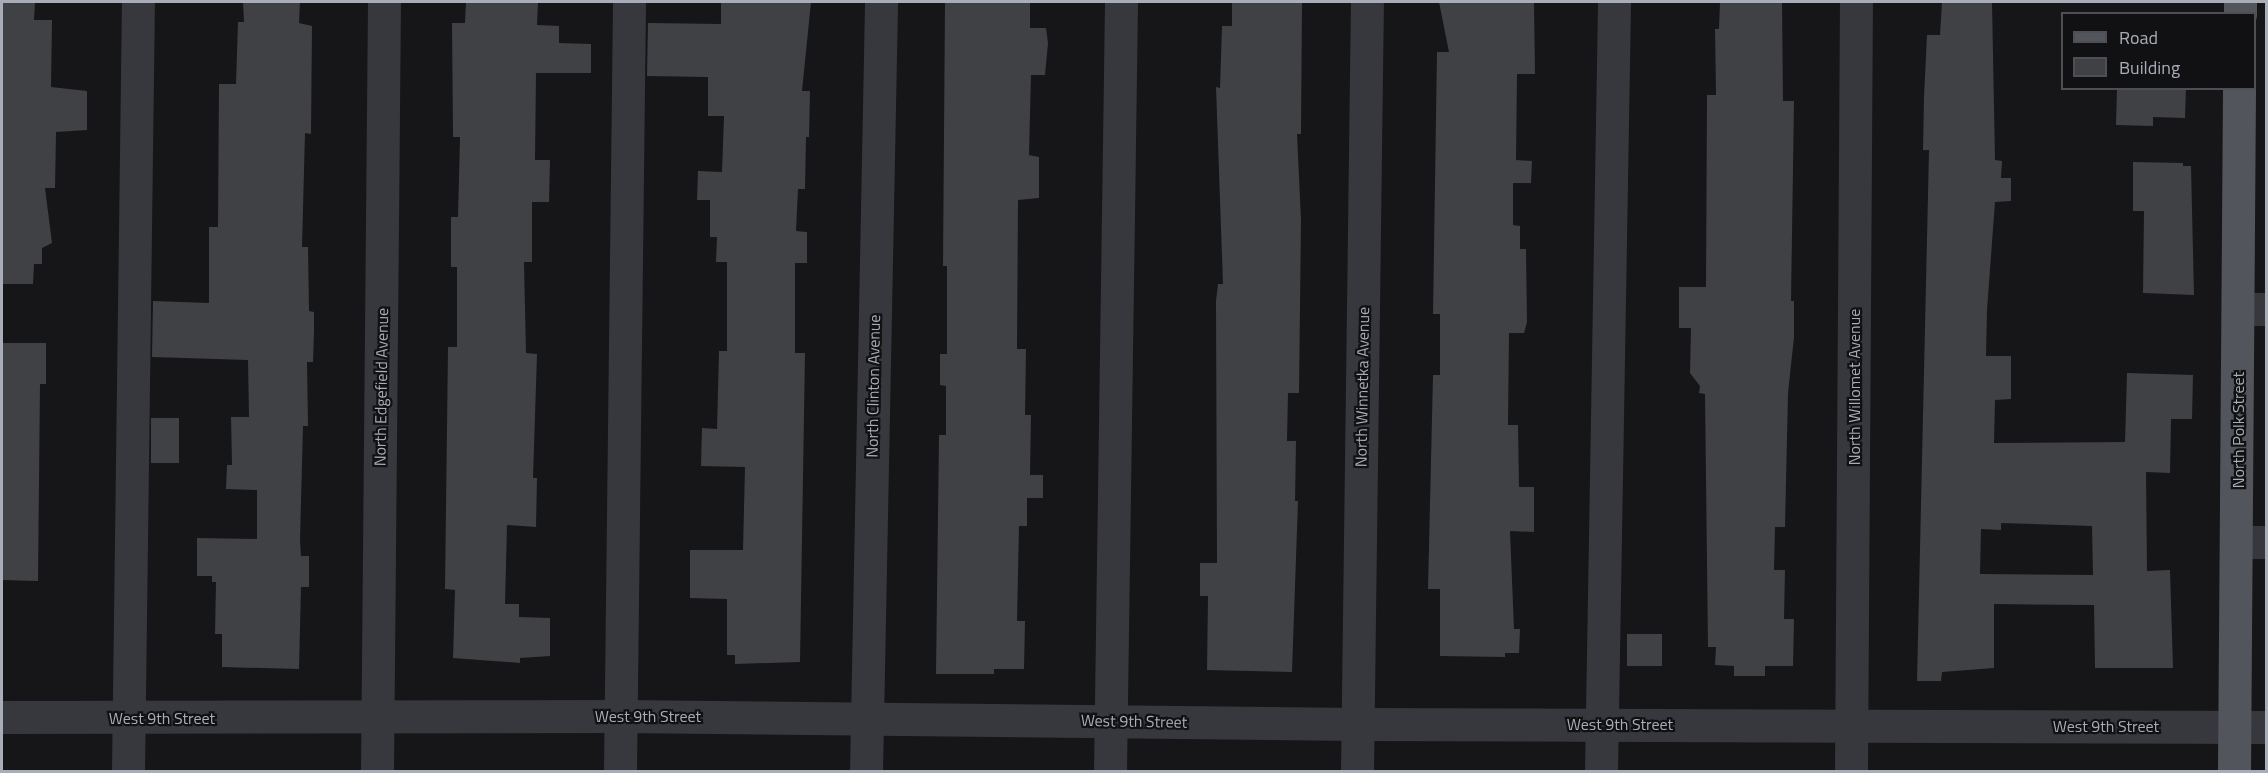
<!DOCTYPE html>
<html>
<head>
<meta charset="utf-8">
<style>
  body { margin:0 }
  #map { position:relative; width:2268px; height:773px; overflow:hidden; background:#161618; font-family:"Titillium Web",sans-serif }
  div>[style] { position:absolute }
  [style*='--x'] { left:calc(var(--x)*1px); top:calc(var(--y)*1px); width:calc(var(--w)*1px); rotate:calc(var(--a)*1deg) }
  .building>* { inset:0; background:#404145; transform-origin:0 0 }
  .minor>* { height:33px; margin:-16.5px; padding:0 16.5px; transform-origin:16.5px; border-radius:16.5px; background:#37383d }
  .major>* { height:33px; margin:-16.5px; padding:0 16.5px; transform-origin:16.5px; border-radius:16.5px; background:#53555c }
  span { translate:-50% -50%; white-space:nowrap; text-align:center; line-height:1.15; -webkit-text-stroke:4.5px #111113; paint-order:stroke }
  .street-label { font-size:16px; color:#a8adb8 }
  .frame { position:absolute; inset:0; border:3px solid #a8adb8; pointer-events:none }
  .legend { position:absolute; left:2061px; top:12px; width:195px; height:78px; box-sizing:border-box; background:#111113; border:2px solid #4d4f55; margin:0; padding:8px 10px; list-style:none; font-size:18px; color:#a8adb8 }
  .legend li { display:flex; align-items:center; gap:12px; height:30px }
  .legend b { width:30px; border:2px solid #4d4f55 }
</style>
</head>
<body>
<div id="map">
  <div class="building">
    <div style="clip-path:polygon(2px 2px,35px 2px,34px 20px,52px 20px,51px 87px,87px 91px,87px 130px,56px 132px,55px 188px,45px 188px,52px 243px,42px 248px,42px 264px,34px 264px,33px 284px,2px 284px)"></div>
    <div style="clip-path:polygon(243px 2px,300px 2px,299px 23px,312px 26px,311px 134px,305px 133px,302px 247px,308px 247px,309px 311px,314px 312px,314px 332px,313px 362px,307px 362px,308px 426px,303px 426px,300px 540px,301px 556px,309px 556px,309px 587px,301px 587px,299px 669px,222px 667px,222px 634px,215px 634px,216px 582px,212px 582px,212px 576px,197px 576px,197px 538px,257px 539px,257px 490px,226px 489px,227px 465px,232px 465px,231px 417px,249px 417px,248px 360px,152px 357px,153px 301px,209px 303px,209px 227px,218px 227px,219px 84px,236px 84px,238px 22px,244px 22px)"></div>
    <div style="clip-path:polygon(466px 2px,538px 2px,537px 25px,559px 26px,559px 43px,591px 44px,591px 73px,536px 73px,535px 160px,550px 160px,549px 202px,532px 202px,532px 262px,524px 262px,526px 353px,537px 354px,533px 478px,537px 478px,536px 527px,507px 525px,505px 604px,519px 604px,519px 617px,550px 618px,550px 656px,520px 658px,520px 663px,453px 658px,455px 590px,445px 589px,448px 347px,457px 347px,457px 267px,451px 267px,451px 217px,458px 217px,460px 137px,453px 137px,452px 23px,465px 23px)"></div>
    <div style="clip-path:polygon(721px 2px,811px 2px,802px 91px,810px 91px,809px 137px,806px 137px,805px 189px,798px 189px,796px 231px,807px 232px,807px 263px,795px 263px,795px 353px,805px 353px,800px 662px,735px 664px,735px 655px,727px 655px,727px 599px,690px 598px,690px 550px,743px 550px,745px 467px,701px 466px,702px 428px,717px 429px,719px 351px,727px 351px,727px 262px,716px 262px,717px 237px,710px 237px,710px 200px,697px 200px,698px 171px,722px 172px,724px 116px,708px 116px,708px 77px,647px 76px,648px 23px,721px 24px)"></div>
    <div style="clip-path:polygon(945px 2px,1030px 2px,1030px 28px,1046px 28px,1048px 43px,1045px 75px,1031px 75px,1029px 155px,1039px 157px,1039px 198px,1018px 200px,1017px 349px,1026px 349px,1025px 415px,1031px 415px,1030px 475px,1043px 475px,1043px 498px,1027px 498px,1027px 526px,1019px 526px,1017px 621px,1025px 621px,1024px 669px,994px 669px,994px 674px,936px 674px,939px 435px,946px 435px,946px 386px,940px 385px,940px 354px,947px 354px,947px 266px,943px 266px)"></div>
    <div style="clip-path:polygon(1232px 2px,1302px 2px,1301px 134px,1297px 134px,1301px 220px,1299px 393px,1288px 393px,1287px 441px,1296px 441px,1295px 501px,1298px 501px,1292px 672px,1207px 670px,1208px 596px,1200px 596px,1200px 563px,1217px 563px,1216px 301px,1218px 284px,1223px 284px,1216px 87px,1220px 88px,1222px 26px,1232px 26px)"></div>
    <div style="clip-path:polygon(1439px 2px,1534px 2px,1535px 74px,1517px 74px,1516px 160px,1532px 161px,1531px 183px,1513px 183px,1513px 225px,1520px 226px,1520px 249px,1526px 249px,1527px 322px,1524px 333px,1509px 333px,1508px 425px,1518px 425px,1519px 487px,1534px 487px,1534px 532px,1510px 531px,1514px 629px,1520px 629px,1519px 653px,1505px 653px,1505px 657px,1440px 656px,1440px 589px,1428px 589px,1433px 375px,1440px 375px,1440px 314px,1433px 314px,1437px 52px,1449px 52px)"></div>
    <div style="clip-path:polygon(1720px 2px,1782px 2px,1783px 101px,1794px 101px,1791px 301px,1794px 301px,1794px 337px,1788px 393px,1785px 527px,1775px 527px,1774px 570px,1785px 570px,1784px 619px,1794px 619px,1793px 666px,1765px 666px,1765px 676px,1734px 676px,1734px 666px,1715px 665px,1716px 647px,1708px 647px,1705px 394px,1699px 393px,1700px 386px,1690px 373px,1691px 328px,1679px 328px,1679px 287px,1706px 287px,1707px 95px,1716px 95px,1715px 29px,1719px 29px)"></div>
    <div style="clip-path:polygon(evenodd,1942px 2px,1992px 2px,1995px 160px,2002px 161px,2001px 178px,2011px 178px,2011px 201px,1995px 202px,1987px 310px,1986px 356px,2011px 356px,2011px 399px,1995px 400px,1994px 443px,2125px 442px,2127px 373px,2193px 375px,2192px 419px,2171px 419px,2170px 473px,2146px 472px,2147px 571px,2170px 570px,2173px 668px,2095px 668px,2094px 605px,1994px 604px,1994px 668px,1942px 672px,1941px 681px,1917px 681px,1929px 150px,1923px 150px,1924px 97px,1927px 35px,1940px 35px,1942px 2px,2001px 523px,2092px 526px,2093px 575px,1980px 574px,1981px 529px,2001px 530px,2001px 523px)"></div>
    <div style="clip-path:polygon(2117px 88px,2186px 88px,2185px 118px,2153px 117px,2153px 126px,2116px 125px)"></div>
    <div style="clip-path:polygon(2133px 162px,2183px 163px,2183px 166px,2191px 166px,2194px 295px,2143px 293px,2144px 211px,2133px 211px)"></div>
    <div style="clip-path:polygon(2px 343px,46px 343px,46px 384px,40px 384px,38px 581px,2px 580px)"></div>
    <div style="left:151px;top:418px;width:28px;height:45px"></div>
    <div style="left:1627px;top:634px;width:35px;height:32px"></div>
  </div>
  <div class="minor">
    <div style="--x:2239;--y:309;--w:27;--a:0"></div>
    <div style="--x:2237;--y:542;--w:29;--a:0"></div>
    <div style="--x:2;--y:717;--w:619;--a:-0.09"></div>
    <div style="--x:621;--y:716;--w:736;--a:0.62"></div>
    <div style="--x:1357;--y:724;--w:909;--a:0.19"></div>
    <div style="--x:128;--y:772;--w:770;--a:-89.26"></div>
    <div style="--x:377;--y:772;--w:770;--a:-89.48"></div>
    <div style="--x:620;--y:772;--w:770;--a:-89.33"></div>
    <div style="--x:866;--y:772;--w:770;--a:-88.88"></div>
    <div style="--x:1110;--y:772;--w:770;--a:-89.18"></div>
    <div style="--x:1357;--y:772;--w:770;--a:-89.26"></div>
    <div style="--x:1601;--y:772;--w:770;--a:-89.03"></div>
    <div style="--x:1851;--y:772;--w:770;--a:-89.63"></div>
  </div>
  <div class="major">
    <div style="--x:2240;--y:14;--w:12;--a:-90"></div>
    <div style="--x:2234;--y:772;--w:684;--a:-89.58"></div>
  </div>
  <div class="street-label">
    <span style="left:873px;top:386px;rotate:-89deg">North Clinton Avenue</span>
    <span style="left:381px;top:387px;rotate:-89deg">North Edgefield Avenue</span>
    <span style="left:1362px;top:387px;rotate:-89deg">North Winnetka Avenue</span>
    <span style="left:1854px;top:387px;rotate:-90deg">North Willomet Avenue</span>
    <span style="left:2238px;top:430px;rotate:-90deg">North Polk Street</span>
    <span style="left:648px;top:716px">West 9th Street</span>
    <span style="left:162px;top:718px">West 9th Street</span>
    <span style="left:1134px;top:721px;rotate:1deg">West 9th Street</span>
    <span style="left:1620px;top:724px">West 9th Street</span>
    <span style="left:2106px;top:726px">West 9th Street</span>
  </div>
  <div class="frame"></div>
  <ul class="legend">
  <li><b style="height:8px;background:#53555c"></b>Road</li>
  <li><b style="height:16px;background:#404145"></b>Building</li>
  </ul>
</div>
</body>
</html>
